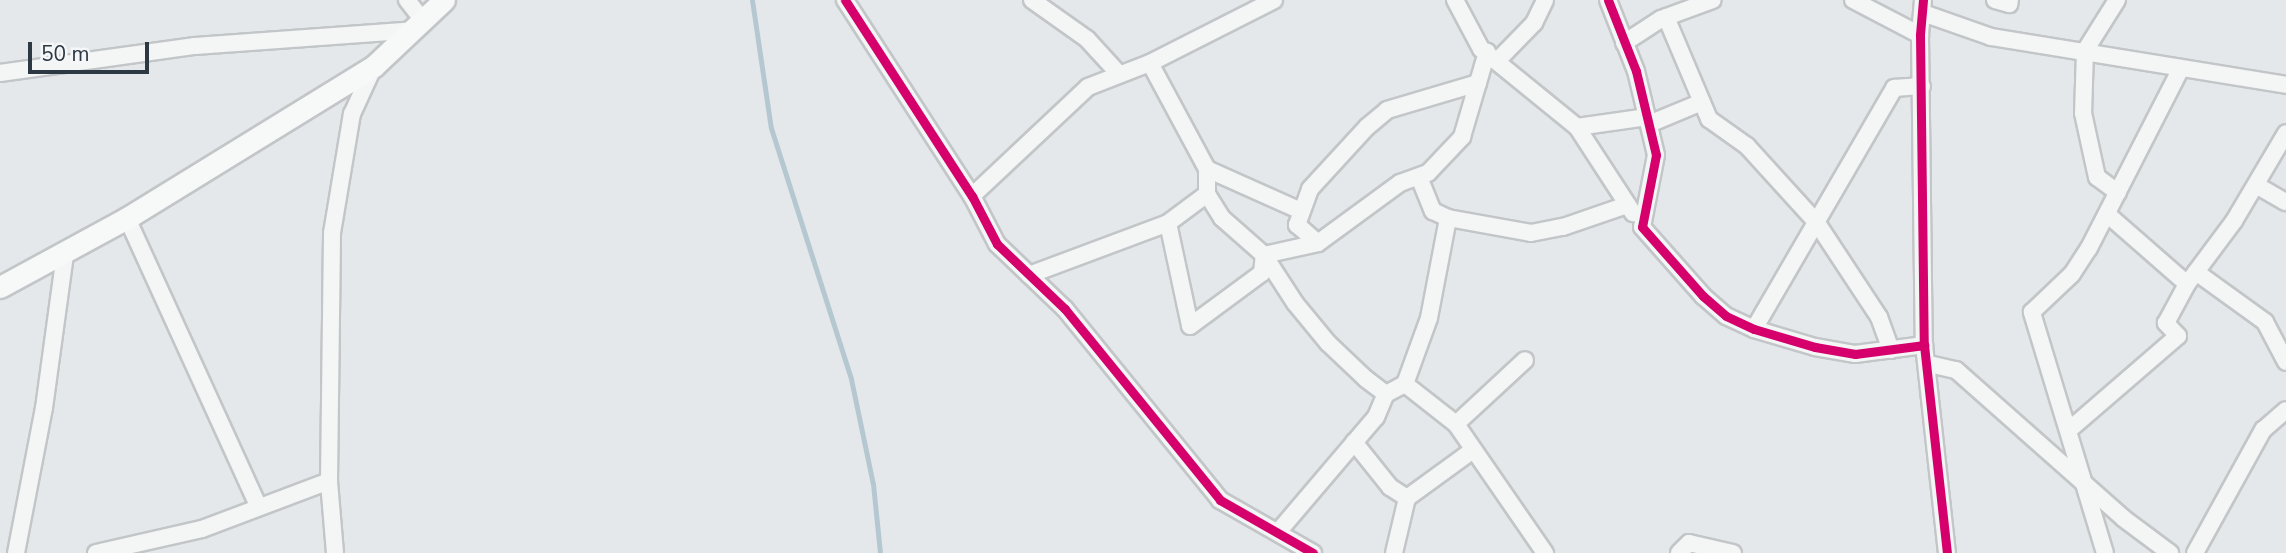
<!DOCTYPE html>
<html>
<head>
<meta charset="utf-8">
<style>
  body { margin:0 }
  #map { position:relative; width:2286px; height:553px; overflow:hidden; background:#e5e8ea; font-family:"Nunito Sans",sans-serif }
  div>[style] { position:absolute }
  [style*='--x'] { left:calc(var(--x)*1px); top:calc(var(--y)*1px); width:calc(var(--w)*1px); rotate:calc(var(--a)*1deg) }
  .stream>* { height:5px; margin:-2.5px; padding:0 2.5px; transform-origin:2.5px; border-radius:2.5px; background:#b5c8d2 }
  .roads { filter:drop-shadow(2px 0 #c3c6c8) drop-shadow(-2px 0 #c3c6c8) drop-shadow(0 2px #c3c6c8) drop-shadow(0 -2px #c3c6c8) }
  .street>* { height:16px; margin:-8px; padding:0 8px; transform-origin:8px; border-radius:8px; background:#f4f6f6 }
  .secondary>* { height:21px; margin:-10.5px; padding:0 10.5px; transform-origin:10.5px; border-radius:10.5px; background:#f7f8f8 }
  .cycleway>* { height:9px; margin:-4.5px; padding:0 4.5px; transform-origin:4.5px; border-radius:4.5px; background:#d6006c }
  span { translate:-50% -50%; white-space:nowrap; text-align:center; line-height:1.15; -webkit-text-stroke:6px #f4f6f8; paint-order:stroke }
  .scale { position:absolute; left:28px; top:42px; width:121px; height:32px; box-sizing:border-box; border:4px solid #2c3842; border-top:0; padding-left:9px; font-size:21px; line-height:24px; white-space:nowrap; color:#2c3842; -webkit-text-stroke:5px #f4f6f8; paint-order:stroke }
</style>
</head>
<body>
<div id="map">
  <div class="stream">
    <div style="--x:752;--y:0;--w:129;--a:81.6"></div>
    <div style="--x:771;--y:128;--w:263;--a:72.3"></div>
    <div style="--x:851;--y:379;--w:107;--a:78.2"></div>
    <div style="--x:873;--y:484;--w:69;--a:84.2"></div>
  </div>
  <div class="roads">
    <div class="street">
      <div style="--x:407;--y:0;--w:23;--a:52"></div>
      <div style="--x:845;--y:0;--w:234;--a:57.1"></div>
      <div style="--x:972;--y:196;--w:54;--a:62.5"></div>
      <div style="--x:997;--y:244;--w:94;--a:43.7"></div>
      <div style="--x:1065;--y:309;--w:246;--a:50.9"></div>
      <div style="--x:1220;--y:500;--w:107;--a:29.7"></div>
      <div style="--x:1032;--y:0;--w:67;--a:35.3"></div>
      <div style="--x:1087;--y:39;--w:47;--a:47.6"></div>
      <div style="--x:1455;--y:0;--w:55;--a:62"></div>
      <div style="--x:1481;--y:49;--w:124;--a:39.1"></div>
      <div style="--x:1577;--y:127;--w:103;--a:56.9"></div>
      <div style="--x:1608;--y:0;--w:76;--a:68.5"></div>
      <div style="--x:1636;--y:71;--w:86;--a:76.6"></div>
      <div style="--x:1656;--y:155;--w:73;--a:101"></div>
      <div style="--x:1642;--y:227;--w:92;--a:48.5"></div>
      <div style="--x:1703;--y:296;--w:30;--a:41"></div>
      <div style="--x:1726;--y:316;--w:31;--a:25"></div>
      <div style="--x:1754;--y:329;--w:64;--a:16.4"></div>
      <div style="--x:1815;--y:347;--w:41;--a:9.9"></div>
      <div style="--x:1855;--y:354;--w:70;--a:-7.4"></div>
      <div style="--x:1853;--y:0;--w:76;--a:27.6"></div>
      <div style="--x:1923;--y:0;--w:35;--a:95"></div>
      <div style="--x:1920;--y:35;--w:310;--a:89.3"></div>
      <div style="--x:1924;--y:345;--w:209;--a:83.7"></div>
      <div style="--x:1995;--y:0;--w:15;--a:16"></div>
      <div style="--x:2009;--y:4;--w:4;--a:-76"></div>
      <div style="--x:2117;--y:0;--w:60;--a:122.1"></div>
      <div style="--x:2085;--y:51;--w:62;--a:91.8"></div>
      <div style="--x:2083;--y:113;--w:66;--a:77.7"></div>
      <div style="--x:2097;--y:177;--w:26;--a:37"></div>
      <div style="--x:1923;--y:13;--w:72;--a:19.4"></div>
      <div style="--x:1991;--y:37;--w:299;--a:9.2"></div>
      <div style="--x:1666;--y:17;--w:111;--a:67.1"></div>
      <div style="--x:1709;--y:119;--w:47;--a:35.4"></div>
      <div style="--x:1747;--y:146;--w:104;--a:47.7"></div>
      <div style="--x:1817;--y:223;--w:113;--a:56.6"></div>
      <div style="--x:1879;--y:317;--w:35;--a:70"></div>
      <div style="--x:1624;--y:43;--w:44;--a:-33"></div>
      <div style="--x:1661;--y:19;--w:55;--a:-20.1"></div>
      <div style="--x:1498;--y:60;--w:52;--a:-45.8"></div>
      <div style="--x:1534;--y:23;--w:25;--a:-64"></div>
      <div style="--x:0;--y:73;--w:197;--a:-7.9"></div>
      <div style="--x:195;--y:46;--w:212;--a:-4.1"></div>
      <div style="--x:1649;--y:124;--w:57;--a:-22.5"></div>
      <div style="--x:1577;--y:127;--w:71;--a:-8.1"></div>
      <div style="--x:1207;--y:169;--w:103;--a:24.1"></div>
      <div style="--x:1419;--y:177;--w:37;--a:68"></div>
      <div style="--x:1433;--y:211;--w:17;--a:25"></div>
      <div style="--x:2256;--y:185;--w:34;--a:30"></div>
      <div style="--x:1207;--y:194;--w:28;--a:58"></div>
      <div style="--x:1222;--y:218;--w:56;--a:41.4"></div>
      <div style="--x:1264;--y:255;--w:57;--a:57.1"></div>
      <div style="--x:1295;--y:303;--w:52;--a:50.5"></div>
      <div style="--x:1328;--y:343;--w:52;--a:43.5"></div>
      <div style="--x:1366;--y:379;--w:25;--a:37"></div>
      <div style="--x:1386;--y:394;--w:21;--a:-28"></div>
      <div style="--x:1405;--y:384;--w:65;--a:38.1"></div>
      <div style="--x:1456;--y:424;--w:157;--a:55.4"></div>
      <div style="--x:972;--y:196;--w:159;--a:-43.2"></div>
      <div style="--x:1088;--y:87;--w:66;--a:-21.2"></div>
      <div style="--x:1150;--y:63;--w:139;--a:-26.9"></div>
      <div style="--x:2107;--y:214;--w:106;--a:41.2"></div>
      <div style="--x:2187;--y:284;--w:79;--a:-53.3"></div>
      <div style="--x:2234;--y:221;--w:102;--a:-59.4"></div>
      <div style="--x:127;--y:218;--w:315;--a:65.5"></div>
      <div style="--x:1168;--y:223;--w:105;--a:77.9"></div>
      <div style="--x:1190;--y:326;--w:89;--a:-36.4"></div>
      <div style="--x:1262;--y:273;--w:18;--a:-84"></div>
      <div style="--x:1264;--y:255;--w:55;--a:-12.5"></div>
      <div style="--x:1318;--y:243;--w:102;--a:-36.2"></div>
      <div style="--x:1400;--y:183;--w:30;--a:-20"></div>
      <div style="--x:1428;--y:173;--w:50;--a:-46.6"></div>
      <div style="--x:1462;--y:137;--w:89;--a:-73.6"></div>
      <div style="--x:1318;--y:243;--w:28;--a:-139"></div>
      <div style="--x:1297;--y:225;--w:38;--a:-70"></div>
      <div style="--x:1310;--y:189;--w:84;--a:-47.4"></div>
      <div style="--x:1367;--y:127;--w:26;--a:-40"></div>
      <div style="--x:1387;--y:110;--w:95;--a:-16.5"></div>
      <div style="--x:2196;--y:272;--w:85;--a:35.9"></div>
      <div style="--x:2265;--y:322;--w:45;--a:62.3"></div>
      <div style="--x:1029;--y:275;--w:148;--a:-20.5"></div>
      <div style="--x:1168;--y:223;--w:49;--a:-36.6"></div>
      <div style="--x:1207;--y:194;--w:25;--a:-90"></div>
      <div style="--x:1207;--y:169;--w:120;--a:-118.3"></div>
      <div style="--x:1754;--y:329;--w:279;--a:-59.8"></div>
      <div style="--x:1894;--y:88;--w:28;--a:-4"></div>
      <div style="--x:1929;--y:364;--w:28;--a:13"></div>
      <div style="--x:1956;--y:370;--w:223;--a:41.5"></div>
      <div style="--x:2123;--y:518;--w:59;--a:36.7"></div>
      <div style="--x:1405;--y:384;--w:70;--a:-70"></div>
      <div style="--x:1429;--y:318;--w:102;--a:-79.2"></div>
      <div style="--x:1448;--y:218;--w:84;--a:10.2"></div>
      <div style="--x:1531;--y:233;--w:33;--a:-11"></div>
      <div style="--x:1563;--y:227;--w:68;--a:-19"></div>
      <div style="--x:1456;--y:424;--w:94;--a:-42.8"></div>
      <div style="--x:2069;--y:430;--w:144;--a:-40.8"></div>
      <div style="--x:2178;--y:336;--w:18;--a:-133"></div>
      <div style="--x:2166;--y:323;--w:44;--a:-61.7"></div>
      <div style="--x:1354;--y:442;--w:58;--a:51.3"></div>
      <div style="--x:1390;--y:487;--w:20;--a:33"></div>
      <div style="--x:1278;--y:532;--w:151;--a:-49.6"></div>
      <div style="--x:1376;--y:417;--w:25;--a:-67"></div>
      <div style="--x:16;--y:553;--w:148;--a:-79.1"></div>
      <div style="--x:44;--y:408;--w:155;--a:-82.2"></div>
      <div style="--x:96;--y:553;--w:109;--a:-12.8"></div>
      <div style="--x:202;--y:529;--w:136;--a:-20.7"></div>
      <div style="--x:335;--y:553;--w:72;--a:-94.8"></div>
      <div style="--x:329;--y:481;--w:248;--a:-89.3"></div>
      <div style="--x:332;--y:233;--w:121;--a:-80.5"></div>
      <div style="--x:352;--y:114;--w:53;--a:-65.4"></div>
      <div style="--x:1394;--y:553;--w:57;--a:-76.7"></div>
      <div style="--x:1407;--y:498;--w:82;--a:-36"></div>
      <div style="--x:1679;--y:553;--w:14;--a:-45"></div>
      <div style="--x:1689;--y:543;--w:45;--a:12.8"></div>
      <div style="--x:2105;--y:553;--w:252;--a:-106.9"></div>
      <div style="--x:2032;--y:312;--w:55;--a:-43.5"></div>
      <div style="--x:2072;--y:274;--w:31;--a:-57"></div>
      <div style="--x:2089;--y:248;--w:202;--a:-62.9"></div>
      <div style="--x:2195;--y:553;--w:141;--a:-61.1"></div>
      <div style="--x:2263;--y:430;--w:30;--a:-41"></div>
    </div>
    <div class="secondary">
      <div style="--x:0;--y:287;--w:145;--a:-28.5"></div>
      <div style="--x:127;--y:218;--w:290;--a:-31.6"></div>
      <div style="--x:374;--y:66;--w:96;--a:-43.3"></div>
    </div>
  </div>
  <div class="cycleway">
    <div style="--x:845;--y:0;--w:234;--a:57.1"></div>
    <div style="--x:972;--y:196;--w:54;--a:62.5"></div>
    <div style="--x:997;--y:244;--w:94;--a:43.7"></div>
    <div style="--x:1065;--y:309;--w:246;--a:50.9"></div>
    <div style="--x:1220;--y:500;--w:107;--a:29.7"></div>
    <div style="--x:1608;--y:0;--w:76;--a:68.5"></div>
    <div style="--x:1636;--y:71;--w:86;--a:76.6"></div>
    <div style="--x:1656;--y:155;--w:73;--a:101"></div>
    <div style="--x:1642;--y:227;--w:92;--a:48.5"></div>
    <div style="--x:1703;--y:296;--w:30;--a:41"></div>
    <div style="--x:1726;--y:316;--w:31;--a:25"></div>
    <div style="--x:1754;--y:329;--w:64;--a:16.4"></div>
    <div style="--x:1815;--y:347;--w:41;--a:9.9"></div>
    <div style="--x:1855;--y:354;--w:70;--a:-7.4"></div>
    <div style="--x:1923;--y:0;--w:35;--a:95"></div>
    <div style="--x:1920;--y:35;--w:310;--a:89.3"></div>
    <div style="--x:1924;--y:345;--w:209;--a:83.7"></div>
  </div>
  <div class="scale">50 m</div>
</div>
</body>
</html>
